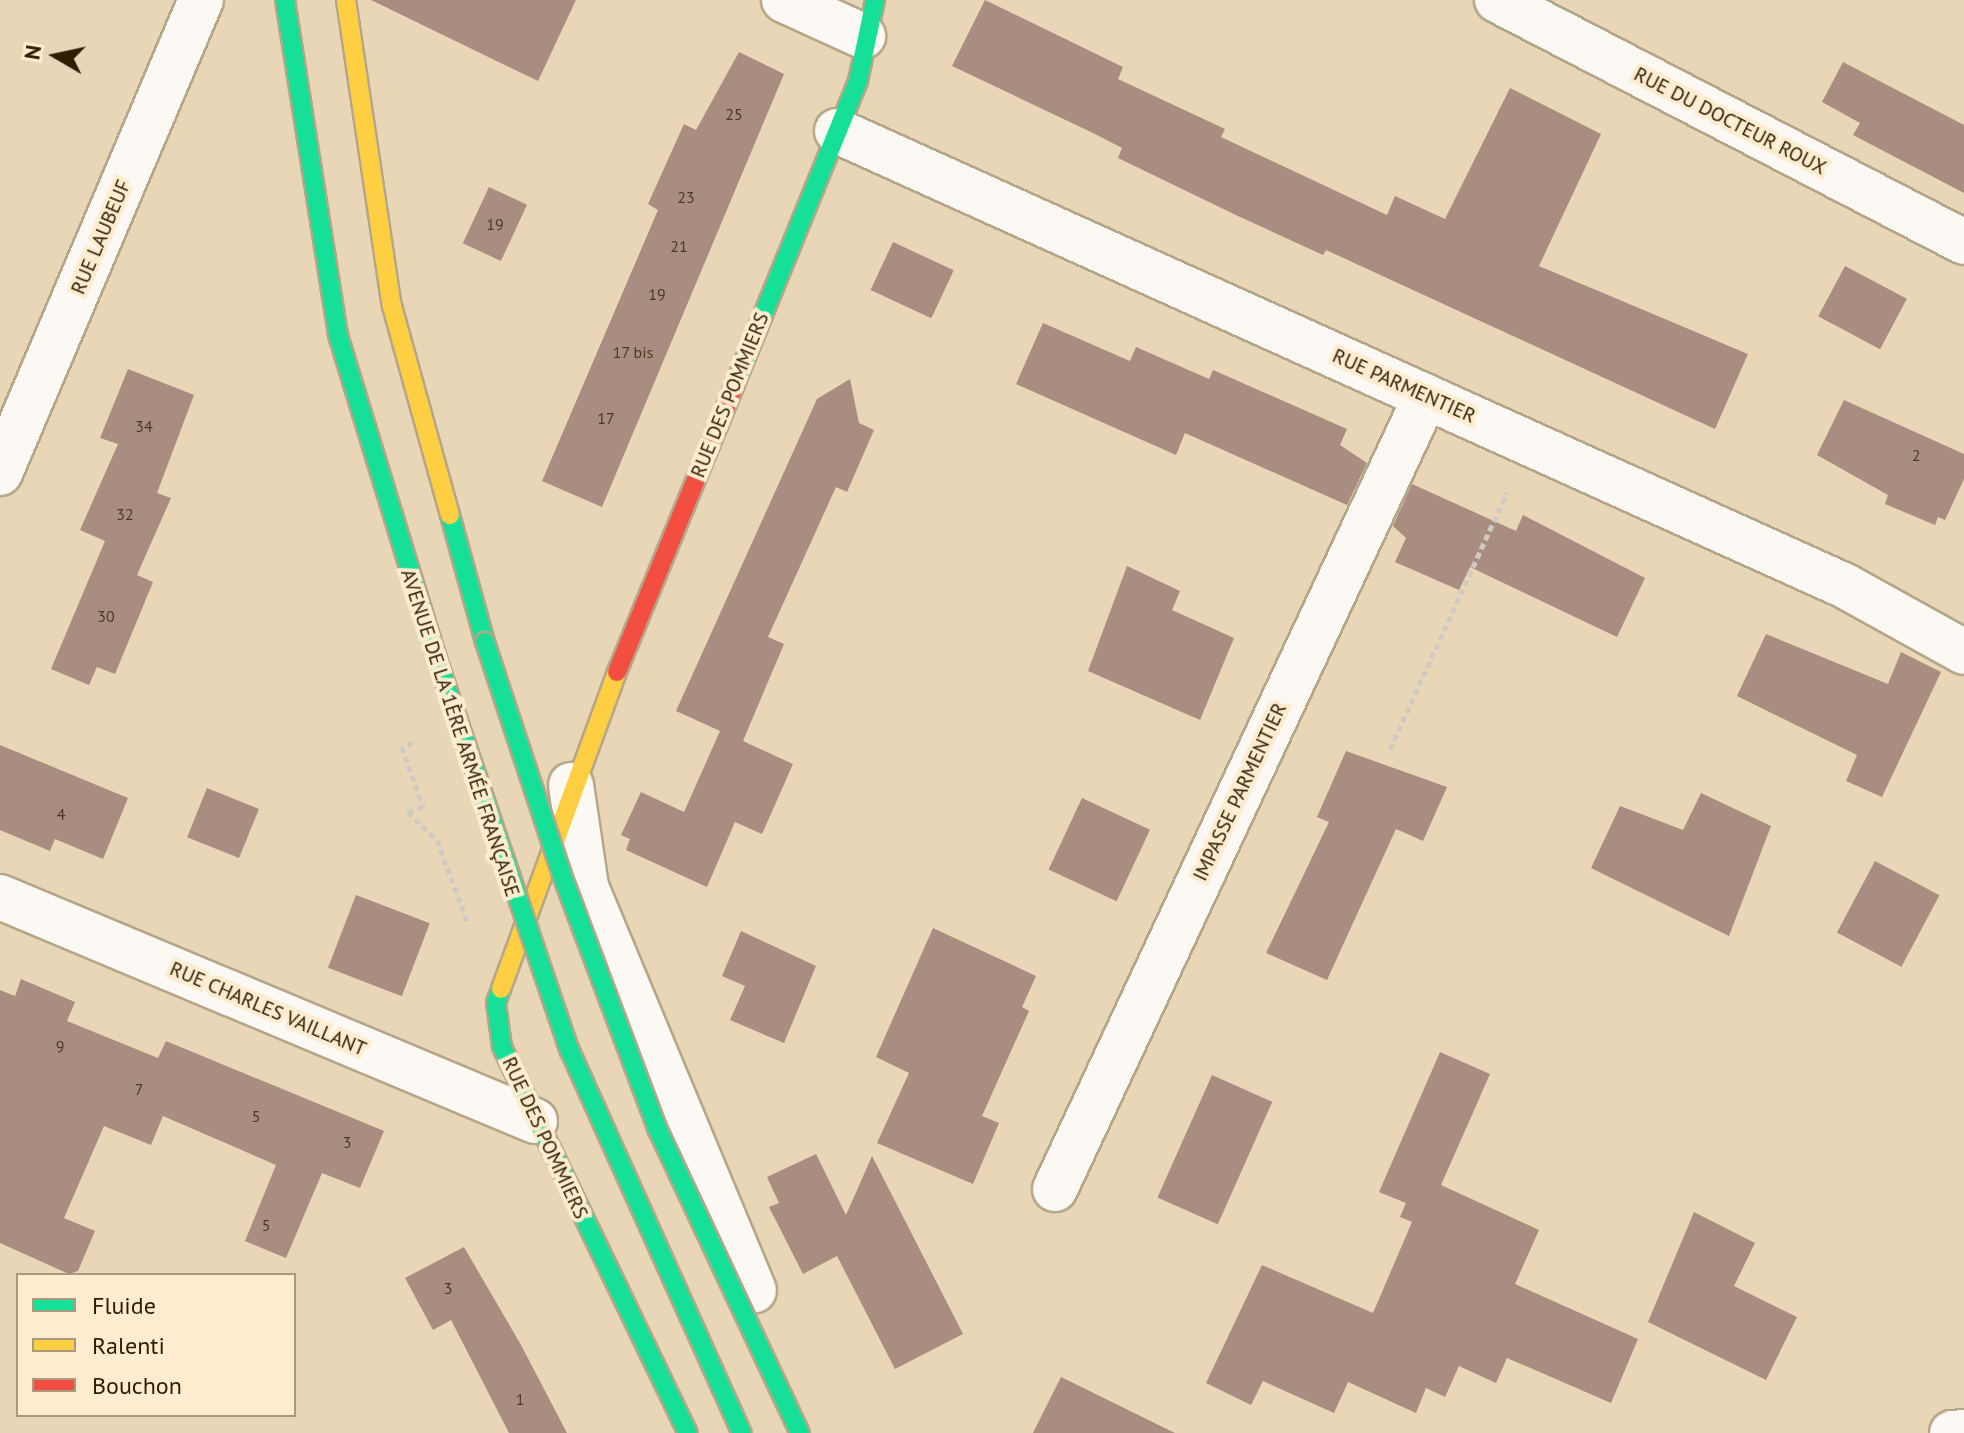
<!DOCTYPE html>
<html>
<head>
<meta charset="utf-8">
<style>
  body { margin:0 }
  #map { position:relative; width:1964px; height:1433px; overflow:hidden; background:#e9d6b7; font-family:"PT Sans",sans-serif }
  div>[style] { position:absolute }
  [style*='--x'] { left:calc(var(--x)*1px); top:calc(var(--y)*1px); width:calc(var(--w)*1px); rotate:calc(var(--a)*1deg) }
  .building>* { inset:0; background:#a88d80; transform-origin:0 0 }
  .path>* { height:5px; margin-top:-2.5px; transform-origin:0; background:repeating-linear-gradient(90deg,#d0cac0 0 6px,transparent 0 10px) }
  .roads { filter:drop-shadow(2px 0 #b5a689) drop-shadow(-2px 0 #b5a689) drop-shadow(0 2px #b5a689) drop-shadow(0 -2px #b5a689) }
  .street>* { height:44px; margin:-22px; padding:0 22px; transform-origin:22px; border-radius:22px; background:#fcf9f4 }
  .fast>* { height:18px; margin:-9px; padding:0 9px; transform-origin:9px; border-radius:9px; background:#16e098 }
  .slow>* { height:18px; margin:-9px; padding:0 9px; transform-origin:9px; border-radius:9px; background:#ffcf43 }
  .jam>* { height:18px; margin:-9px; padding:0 9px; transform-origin:9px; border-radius:9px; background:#f24e42 }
  .bridges { filter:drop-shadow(2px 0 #b5a689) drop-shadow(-2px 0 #b5a689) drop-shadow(0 2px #b5a689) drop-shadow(0 -2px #b5a689) }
  .fast-bridge>* { height:18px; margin:-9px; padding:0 9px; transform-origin:9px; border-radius:9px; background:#16e098 }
  span { translate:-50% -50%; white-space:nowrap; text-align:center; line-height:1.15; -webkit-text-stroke:8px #fdecd0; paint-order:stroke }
  .number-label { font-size:16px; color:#4c3a20 }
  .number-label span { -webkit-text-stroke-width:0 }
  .street-label { font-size:20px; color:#2d1e00 }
  .legend { position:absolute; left:16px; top:1273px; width:280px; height:144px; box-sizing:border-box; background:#fdecd0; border:2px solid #aa9a7d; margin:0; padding:10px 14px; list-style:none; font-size:24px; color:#2d1e00 }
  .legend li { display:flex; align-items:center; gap:16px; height:40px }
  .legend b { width:40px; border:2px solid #aa9a7d }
  .north { position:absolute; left:16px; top:16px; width:80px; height:80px; -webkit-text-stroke:6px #fdecd0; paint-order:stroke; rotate:279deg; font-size:22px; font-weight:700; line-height:32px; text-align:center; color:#2d1e00 }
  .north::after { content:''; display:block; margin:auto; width:28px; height:36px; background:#2d1e00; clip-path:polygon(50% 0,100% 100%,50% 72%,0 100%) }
</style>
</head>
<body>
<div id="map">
  <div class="building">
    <div style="clip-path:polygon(371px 0,576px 0,538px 81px)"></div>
    <div style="clip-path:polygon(985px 0,1123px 67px,1118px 79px,1225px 129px,1221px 137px,1387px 215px,1395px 196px,1445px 219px,1510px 88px,1601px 134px,1539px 266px,1748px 354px,1715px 429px,1326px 250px,1323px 255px,1238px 216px,1118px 158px,1122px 148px,1093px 133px,952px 66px)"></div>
    <div style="clip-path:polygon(739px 52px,784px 74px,602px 507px,542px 481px,658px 210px,648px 204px,684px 124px,696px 130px)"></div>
    <div style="clip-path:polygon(1843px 62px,1964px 125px,1964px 193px,1853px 135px,1860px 123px,1822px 102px)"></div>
    <div style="left:489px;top:187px;width:42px;height:62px;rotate:25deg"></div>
    <div style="left:893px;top:242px;width:67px;height:53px;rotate:25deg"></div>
    <div style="left:1845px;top:266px;width:70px;height:57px;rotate:28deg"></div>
    <div style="clip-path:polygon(1043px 323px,1130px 361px,1136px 347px,1209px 379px,1213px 370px,1347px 429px,1340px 445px,1367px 463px,1347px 505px,1185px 433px,1176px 455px,1016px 384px)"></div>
    <div style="clip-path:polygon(128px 369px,194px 395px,157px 493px,171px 498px,137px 575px,153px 582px,115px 674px,97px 667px,89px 685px,51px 669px,105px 541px,80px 530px,118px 444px,100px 438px)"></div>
    <div style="clip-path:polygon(850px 379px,859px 423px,874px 430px,847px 492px,836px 487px,768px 637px,784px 644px,743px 741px,793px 764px,762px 834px,735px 822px,707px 887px,626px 850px,630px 839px,621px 835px,641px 792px,684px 812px,720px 731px,676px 711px,817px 399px)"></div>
    <div style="clip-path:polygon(1844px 400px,1964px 454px,1964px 479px,1945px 520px,1938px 517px,1935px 525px,1885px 504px,1888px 495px,1817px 455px)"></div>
    <div style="clip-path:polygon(1412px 484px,1516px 531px,1523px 515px,1645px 578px,1617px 637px,1470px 567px,1459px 590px,1395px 562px,1406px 538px,1393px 526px)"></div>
    <div style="clip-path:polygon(1127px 566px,1180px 591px,1172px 610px,1234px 638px,1200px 720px,1088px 671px)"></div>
    <div style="clip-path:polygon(1766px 634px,1888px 684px,1901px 652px,1941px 672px,1882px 797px,1846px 781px,1857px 755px,1737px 696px)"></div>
    <div style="clip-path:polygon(0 745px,128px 798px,103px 859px,55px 839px,50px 851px,0 830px)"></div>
    <div style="clip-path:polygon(1346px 751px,1447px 787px,1423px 841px,1396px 829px,1327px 980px,1266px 953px,1329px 822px,1317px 817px)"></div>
    <div style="left:207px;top:788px;width:56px;height:53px;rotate:22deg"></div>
    <div style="clip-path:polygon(1701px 793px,1771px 826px,1729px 936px,1591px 868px,1620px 806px,1683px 830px)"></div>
    <div style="left:1082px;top:798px;width:75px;height:79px;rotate:25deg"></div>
    <div style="left:1875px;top:861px;width:73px;height:81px;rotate:28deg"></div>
    <div style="left:356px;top:895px;width:79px;height:78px;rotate:21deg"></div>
    <div style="clip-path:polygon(933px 928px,1036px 976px,1022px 1007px,1029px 1011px,982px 1116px,999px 1123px,973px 1184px,877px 1143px,909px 1073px,876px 1057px)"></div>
    <div style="clip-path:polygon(741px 931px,816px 966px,784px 1043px,730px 1020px,745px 986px,722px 976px)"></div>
    <div style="clip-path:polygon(21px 979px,75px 1002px,67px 1021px,158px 1058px,166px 1041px,384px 1131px,360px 1188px,322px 1173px,286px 1258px,245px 1241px,276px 1165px,163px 1116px,151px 1145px,104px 1126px,64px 1218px,95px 1231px,78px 1271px,69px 1274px,0 1243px,0 990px,15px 996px)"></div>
    <div style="clip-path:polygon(1440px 1052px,1490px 1074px,1441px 1185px,1539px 1230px,1515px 1284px,1638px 1339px,1611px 1403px,1507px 1358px,1496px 1383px,1459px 1366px,1445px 1397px,1426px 1388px,1416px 1413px,1348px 1382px,1334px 1413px,1263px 1381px,1251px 1405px,1206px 1383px,1262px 1265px,1373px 1313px,1412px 1222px,1400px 1217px,1406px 1203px,1379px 1192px)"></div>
    <div style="left:1212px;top:1075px;width:66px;height:134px;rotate:24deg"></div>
    <div style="clip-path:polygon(816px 1154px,846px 1215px,872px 1156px,963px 1334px,895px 1369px,837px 1256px,803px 1274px,769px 1207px,779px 1203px,767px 1177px)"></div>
    <div style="clip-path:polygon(1694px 1212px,1755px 1243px,1734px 1286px,1797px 1317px,1766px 1380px,1648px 1322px)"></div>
    <div style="clip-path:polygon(464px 1247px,521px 1345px,567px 1433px,509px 1433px,451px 1320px,433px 1330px,405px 1278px)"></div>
    <div style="clip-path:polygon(1061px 1377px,1175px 1433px,1033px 1433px)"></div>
  </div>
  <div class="path">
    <div style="--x:413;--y:743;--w:12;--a:160"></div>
    <div style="--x:402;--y:747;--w:64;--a:70.7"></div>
    <div style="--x:423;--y:807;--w:16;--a:162"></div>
    <div style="--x:408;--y:812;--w:40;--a:44"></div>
    <div style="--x:437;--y:840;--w:90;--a:69.7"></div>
    <div style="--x:1390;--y:749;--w:282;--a:-65.5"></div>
  </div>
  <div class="roads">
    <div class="street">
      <div style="--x:784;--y:0;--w:87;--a:24.5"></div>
      <div style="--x:1497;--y:0;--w:526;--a:27.39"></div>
      <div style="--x:837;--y:131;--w:1106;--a:24.29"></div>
      <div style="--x:1845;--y:586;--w:136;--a:29"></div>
      <div style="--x:0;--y:473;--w:514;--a:-66.98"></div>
      <div style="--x:571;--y:785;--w:103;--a:81.6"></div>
      <div style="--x:586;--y:887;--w:437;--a:67.4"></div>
      <div style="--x:0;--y:897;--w:580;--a:22.72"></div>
      <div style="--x:1055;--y:1189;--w:875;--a:-64.93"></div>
      <div style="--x:1952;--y:1433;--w:12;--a:-5"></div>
    </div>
    <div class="fast">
      <div style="--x:285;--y:0;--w:339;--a:81"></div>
      <div style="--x:338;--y:335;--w:336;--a:73"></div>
      <div style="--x:735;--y:384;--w:327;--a:-67.9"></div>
      <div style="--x:858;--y:81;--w:83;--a:-78.1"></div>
      <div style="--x:450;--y:515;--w:132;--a:74.6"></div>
      <div style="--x:501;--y:989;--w:15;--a:110"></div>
      <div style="--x:496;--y:1003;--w:44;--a:82.2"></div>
      <div style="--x:502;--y:1047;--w:428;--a:64.3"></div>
    </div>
    <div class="slow">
      <div style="--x:346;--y:0;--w:309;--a:81.5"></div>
      <div style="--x:392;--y:306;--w:217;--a:74.5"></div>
      <div style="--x:501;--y:989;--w:338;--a:-69.9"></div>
    </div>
    <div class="jam">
      <div style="--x:617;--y:672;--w:311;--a:-67.7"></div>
    </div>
  </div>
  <div class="bridges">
    <div class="fast-bridge">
      <div style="--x:485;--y:642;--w:245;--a:71.7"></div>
      <div style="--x:562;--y:875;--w:270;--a:69.4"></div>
      <div style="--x:657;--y:1128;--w:337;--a:64.9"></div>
      <div style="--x:436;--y:656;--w:417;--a:71.3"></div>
      <div style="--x:570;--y:1051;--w:419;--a:65.8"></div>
    </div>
  </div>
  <div class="number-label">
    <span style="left:734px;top:114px">25</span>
    <span style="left:686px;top:197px">23</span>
    <span style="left:495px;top:224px">19</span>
    <span style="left:679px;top:246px">21</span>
    <span style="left:657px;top:294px">19</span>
    <span style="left:633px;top:352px">17 bis</span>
    <span style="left:606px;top:418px">17</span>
    <span style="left:144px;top:426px">34</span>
    <span style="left:1916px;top:455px">2</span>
    <span style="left:125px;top:514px">32</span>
    <span style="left:106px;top:616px">30</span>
    <span style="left:61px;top:814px">4</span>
    <span style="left:60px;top:1046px">9</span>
    <span style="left:139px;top:1089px">7</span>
    <span style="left:256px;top:1116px">5</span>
    <span style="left:347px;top:1142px">3</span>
    <span style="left:266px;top:1225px">5</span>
    <span style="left:448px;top:1288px">3</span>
    <span style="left:520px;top:1399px">1</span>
  </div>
  <div class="street-label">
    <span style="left:1730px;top:121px;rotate:27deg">RUE DU DOCTEUR ROUX</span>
    <span style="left:101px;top:237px;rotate:-67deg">RUE LAUBEUF</span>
    <span style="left:1404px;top:386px;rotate:24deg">RUE PARMENTIER</span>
    <span style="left:730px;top:395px;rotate:-68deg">RUE DES POMMIERS</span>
    <span style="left:460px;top:733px;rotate:72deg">AVENUE DE LA 1ÈRE ARMÉE FRANÇAISE</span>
    <span style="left:1240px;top:792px;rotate:-65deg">IMPASSE PARMENTIER</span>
    <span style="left:268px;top:1009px;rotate:23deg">RUE CHARLES VAILLANT</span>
    <span style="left:545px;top:1138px;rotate:65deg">RUE DES POMMIERS</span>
  </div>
  <ul class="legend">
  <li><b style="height:10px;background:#16e098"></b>Fluide</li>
  <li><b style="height:10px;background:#ffcf43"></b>Ralenti</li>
  <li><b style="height:10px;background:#f24e42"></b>Bouchon</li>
  </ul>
  <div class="north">N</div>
</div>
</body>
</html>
